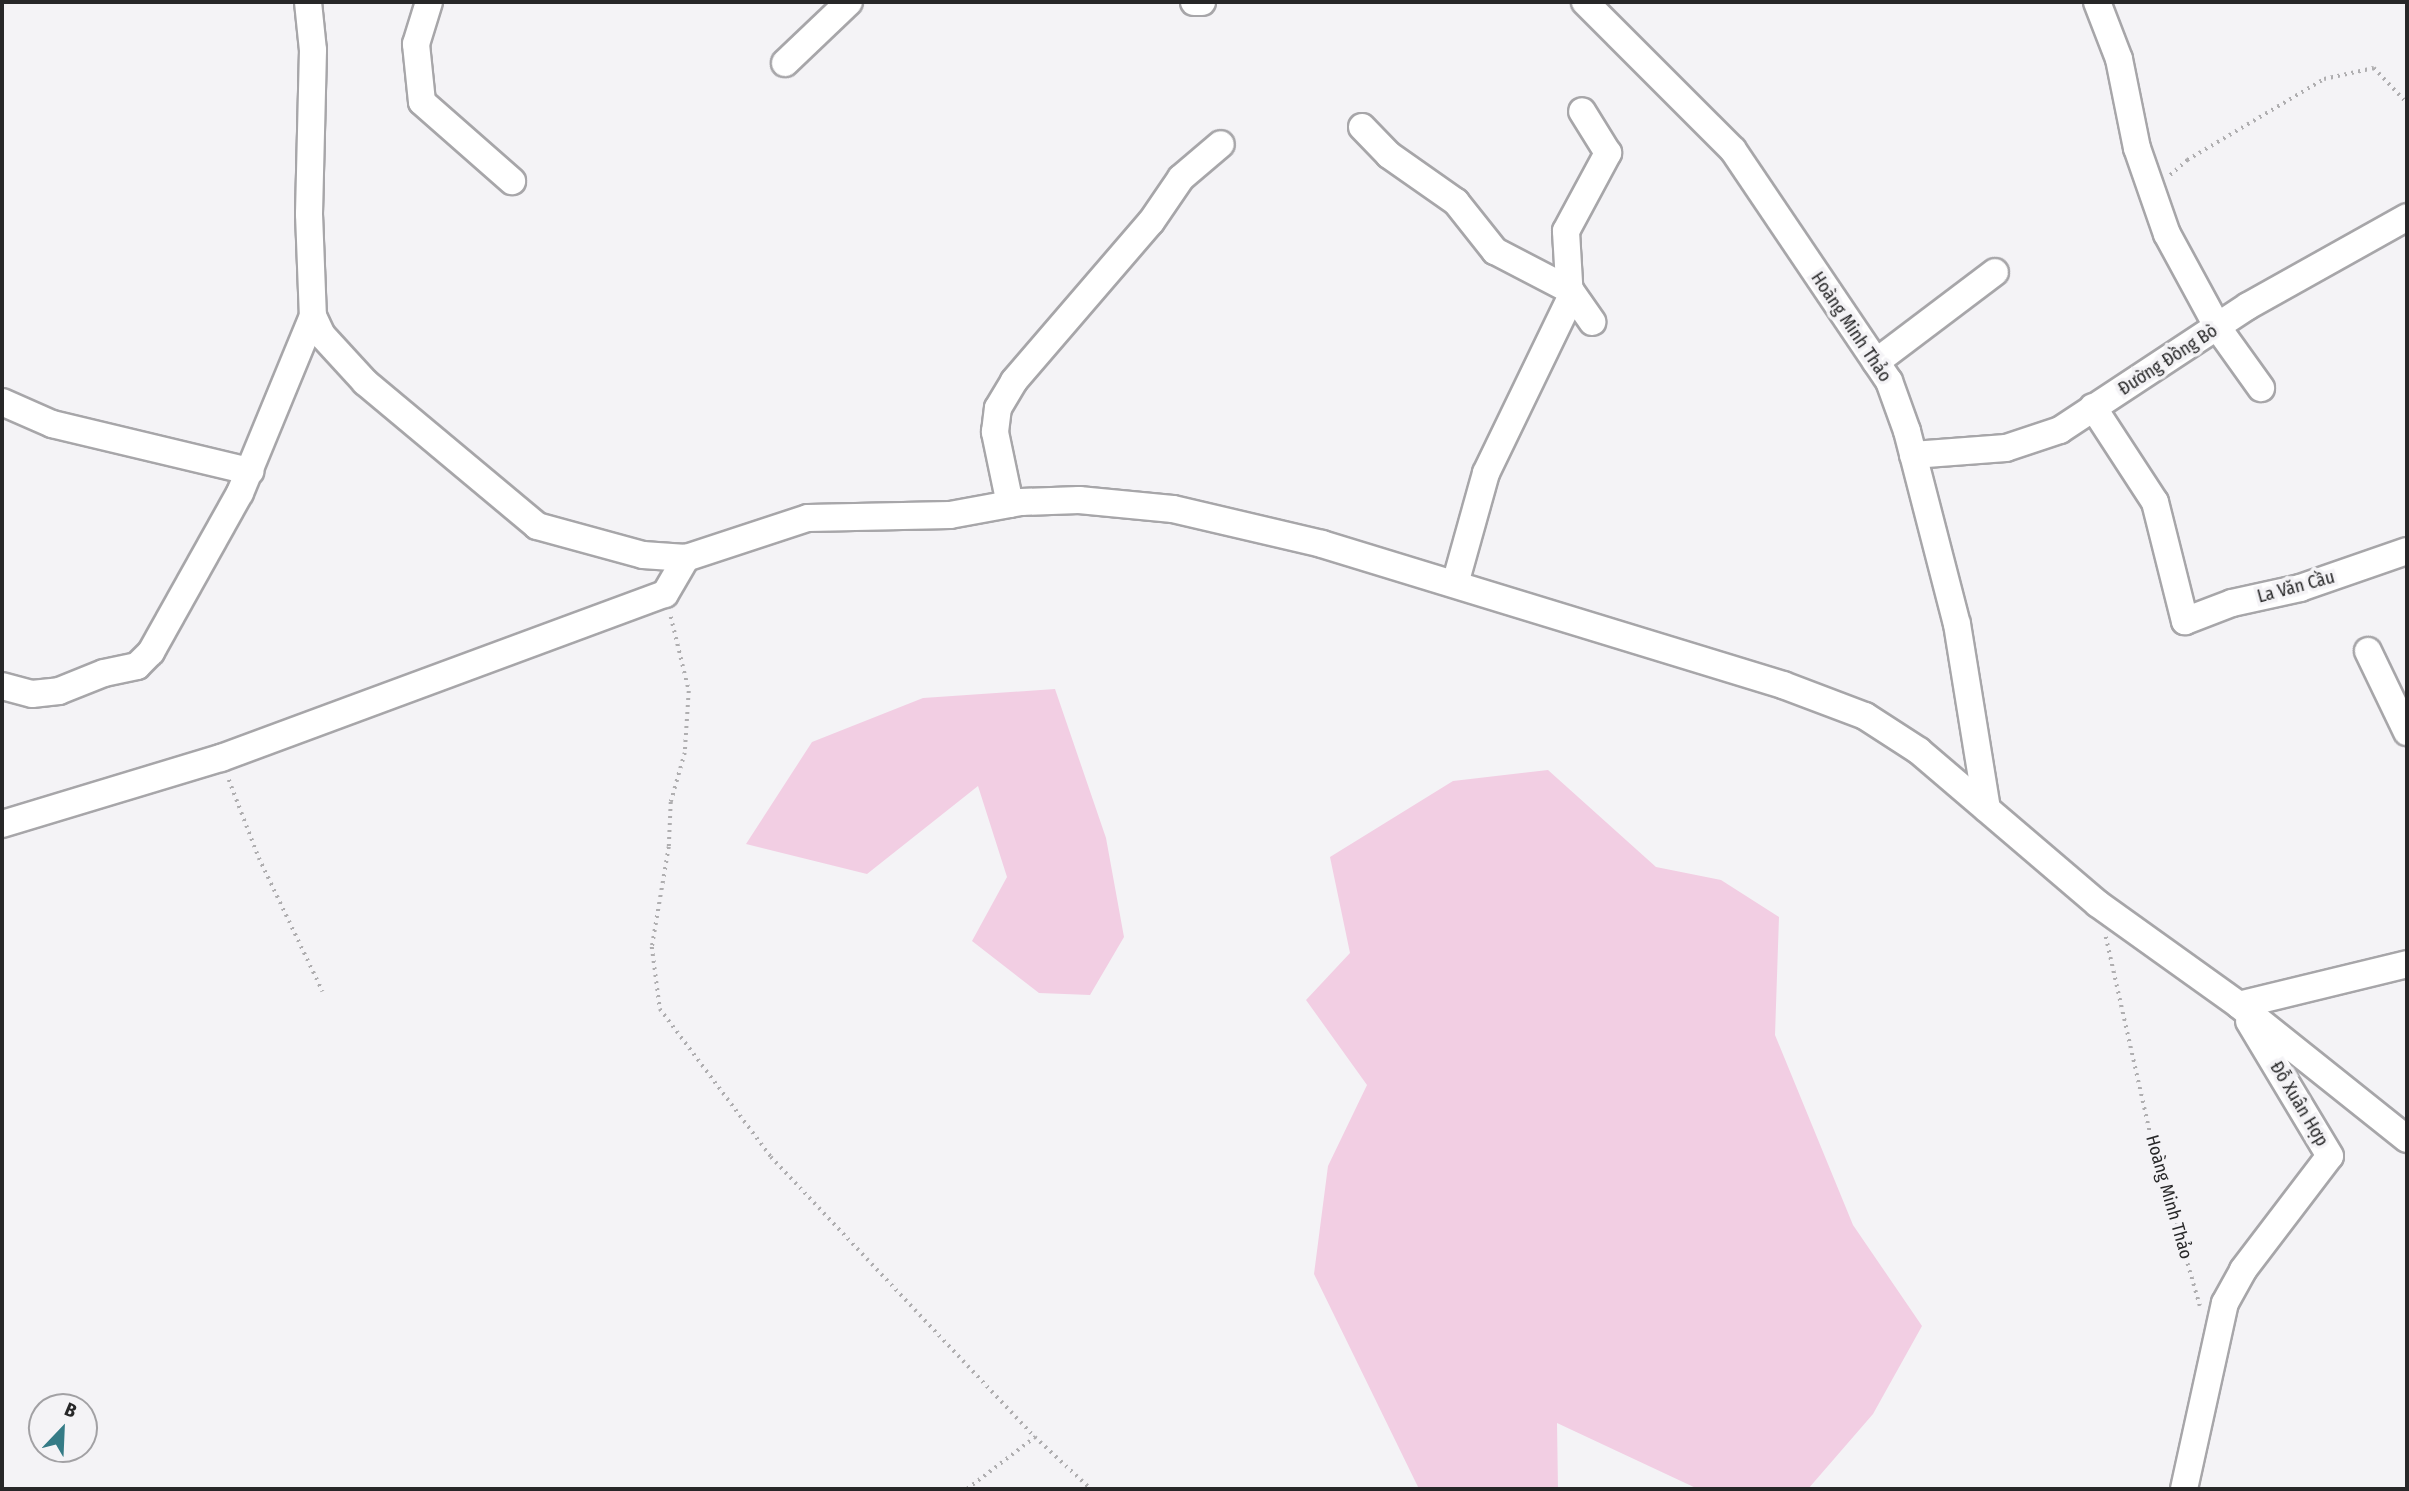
<!DOCTYPE html>
<html>
<head>
<meta charset="utf-8">
<style>
  body { margin:0 }
  #map { position:relative; width:2409px; height:1491px; overflow:hidden; background:#f4f3f6; font-family:"Fira Sans Condensed",sans-serif }
  div>[style] { position:absolute }
  [style*='--x'] { left:calc(var(--x)*1px); top:calc(var(--y)*1px); width:calc(var(--w)*1px); rotate:calc(var(--a)*1deg) }
  .green>* { inset:0; background:#f2cee3 }
  .path>* { height:3.5px; margin-top:-1.75px; transform-origin:0; background:repeating-linear-gradient(90deg,#afaeb0 0 2px,transparent 0 7px) }
  .roads { filter:drop-shadow(2px 0 #a7a6a9) drop-shadow(-2px 0 #a7a6a9) drop-shadow(0 2px #a7a6a9) drop-shadow(0 -2px #a7a6a9) }
  .minor>* { height:26px; margin:-13px; padding:0 13px; transform-origin:13px; border-radius:13px; background:#fff }
  span { translate:-50% -50%; white-space:nowrap; text-align:center; line-height:1.15; -webkit-text-stroke:7px #f4f3f6; paint-order:stroke }
  .street-label { font-size:18px; color:#272728 }
  .frame { position:absolute; inset:0; border:4px solid #272728; pointer-events:none }
  .north { position:absolute; left:28px; top:1393px; width:70px; height:70px; box-sizing:border-box; background:#f4f3f6; border:2px solid #a2a1a4; border-radius:50%; rotate:23deg; font-size:19px; font-weight:700; line-height:28px; text-align:center; color:#272728 }
  .north::after { content:''; display:block; margin:auto; width:24px; height:32px; background:#357b86; clip-path:polygon(50% 0,100% 100%,50% 72%,0 100%) }
</style>
</head>
<body>
<div id="map">
  <div class="green">
    <div style="clip-path:polygon(1055px 689px,1106px 838px,1124px 937px,1090px 995px,1039px 993px,972px 941px,1007px 877px,978px 786px,867px 874px,746px 844px,812px 742px,923px 698px)"></div>
    <div style="clip-path:polygon(1548px 770px,1656px 867px,1721px 880px,1779px 917px,1775px 1035px,1853px 1225px,1922px 1326px,1873px 1414px,1808px 1489px,1698px 1489px,1557px 1423px,1558px 1489px,1419px 1489px,1314px 1274px,1328px 1166px,1367px 1085px,1306px 1000px,1350px 953px,1330px 857px,1453px 781px)"></div>
  </div>
  <div class="path">
    <div style="--x:2170;--y:175;--w:23;--a:-41"></div>
    <div style="--x:2187;--y:160;--w:159;--a:-30.6"></div>
    <div style="--x:2324;--y:79;--w:51;--a:-12.4"></div>
    <div style="--x:2374;--y:68;--w:48;--a:46.7"></div>
    <div style="--x:671;--y:617;--w:76;--a:76.3"></div>
    <div style="--x:689;--y:691;--w:62;--a:93.7"></div>
    <div style="--x:685;--y:753;--w:51;--a:105.9"></div>
    <div style="--x:671;--y:802;--w:45;--a:92.5"></div>
    <div style="--x:669;--y:847;--w:101;--a:99.6"></div>
    <div style="--x:652;--y:947;--w:63;--a:82.6"></div>
    <div style="--x:660;--y:1009;--w:185;--a:53.1"></div>
    <div style="--x:771;--y:1157;--w:385;--a:46.7"></div>
    <div style="--x:1035;--y:1437;--w:76;--a:42.9"></div>
    <div style="--x:229;--y:780;--w:84;--a:69"></div>
    <div style="--x:259;--y:858;--w:148;--a:64.5"></div>
    <div style="--x:2106;--y:937;--w:204;--a:77.3"></div>
    <div style="--x:2151;--y:1136;--w:177;--a:73.9"></div>
    <div style="--x:967;--y:1489;--w:86;--a:-37.4"></div>
  </div>
  <div class="roads">
    <div class="minor">
      <div style="--x:308;--y:2;--w:48;--a:84.1"></div>
      <div style="--x:313;--y:50;--w:164;--a:91.4"></div>
      <div style="--x:309;--y:214;--w:102;--a:87.8"></div>
      <div style="--x:313;--y:316;--w:21;--a:65"></div>
      <div style="--x:322;--y:335;--w:64;--a:47.5"></div>
      <div style="--x:365;--y:382;--w:224;--a:39.9"></div>
      <div style="--x:537;--y:526;--w:110;--a:15.3"></div>
      <div style="--x:643;--y:555;--w:43;--a:4"></div>
      <div style="--x:686;--y:558;--w:128;--a:-18.2"></div>
      <div style="--x:808;--y:518;--w:142;--a:-1.2"></div>
      <div style="--x:950;--y:515;--w:72;--a:-10.4"></div>
      <div style="--x:1021;--y:502;--w:58;--a:-2"></div>
      <div style="--x:1079;--y:500;--w:94;--a:5.5"></div>
      <div style="--x:1173;--y:509;--w:153;--a:13.2"></div>
      <div style="--x:1322;--y:544;--w:482;--a:17"></div>
      <div style="--x:1783;--y:685;--w:88;--a:20.7"></div>
      <div style="--x:1865;--y:716;--w:64;--a:32.9"></div>
      <div style="--x:1919;--y:751;--w:235;--a:40.5"></div>
      <div style="--x:2098;--y:904;--w:173;--a:35.6"></div>
      <div style="--x:2239;--y:1005;--w:215;--a:38.6"></div>
      <div style="--x:429;--y:2;--w:44;--a:107.2"></div>
      <div style="--x:416;--y:44;--w:58;--a:84.1"></div>
      <div style="--x:422;--y:102;--w:120;--a:41.3"></div>
      <div style="--x:1194;--y:2;--w:8;--a:0"></div>
      <div style="--x:1585;--y:2;--w:209;--a:45"></div>
      <div style="--x:1733;--y:150;--w:279;--a:56"></div>
      <div style="--x:1889;--y:381;--w:53;--a:70.2"></div>
      <div style="--x:1907;--y:431;--w:199;--a:75.5"></div>
      <div style="--x:1957;--y:624;--w:187;--a:80.8"></div>
      <div style="--x:2097;--y:2;--w:61;--a:68.9"></div>
      <div style="--x:2119;--y:59;--w:91;--a:78.6"></div>
      <div style="--x:2137;--y:148;--w:91;--a:70.8"></div>
      <div style="--x:2167;--y:234;--w:107;--a:61.5"></div>
      <div style="--x:2218;--y:328;--w:74;--a:54.4"></div>
      <div style="--x:785;--y:63;--w:88;--a:-43.6"></div>
      <div style="--x:1362;--y:127;--w:39;--a:46"></div>
      <div style="--x:1389;--y:155;--w:82;--a:35"></div>
      <div style="--x:1456;--y:202;--w:63;--a:51.5"></div>
      <div style="--x:1495;--y:251;--w:85;--a:27.5"></div>
      <div style="--x:1570;--y:290;--w:39;--a:55"></div>
      <div style="--x:1876;--y:362;--w:149;--a:-37.1"></div>
      <div style="--x:2;--y:402;--w:55;--a:23.7"></div>
      <div style="--x:52;--y:424;--w:204;--a:13.4"></div>
      <div style="--x:2093;--y:407;--w:113;--a:56.9"></div>
      <div style="--x:2155;--y:502;--w:123;--a:75.9"></div>
      <div style="--x:2185;--y:621;--w:50;--a:-21"></div>
      <div style="--x:2232;--y:603;--w:70;--a:-12.4"></div>
      <div style="--x:2300;--y:588;--w:113;--a:-19.1"></div>
      <div style="--x:1913;--y:455;--w:93;--a:-4.3"></div>
      <div style="--x:2006;--y:448;--w:57;--a:-18.4"></div>
      <div style="--x:2060;--y:430;--w:225;--a:-33.4"></div>
      <div style="--x:2248;--y:306;--w:182;--a:-29.2"></div>
      <div style="--x:1010;--y:504;--w:74;--a:-101.8"></div>
      <div style="--x:995;--y:432;--w:24;--a:-83"></div>
      <div style="--x:998;--y:408;--w:31;--a:-59"></div>
      <div style="--x:1014;--y:381;--w:210;--a:-49.3"></div>
      <div style="--x:1151;--y:222;--w:53;--a:-55.7"></div>
      <div style="--x:1181;--y:178;--w:52;--a:-40.4"></div>
      <div style="--x:1455;--y:584;--w:115;--a:-74.4"></div>
      <div style="--x:1486;--y:473;--w:193;--a:-64.2"></div>
      <div style="--x:1570;--y:299;--w:68;--a:-93.4"></div>
      <div style="--x:1566;--y:231;--w:89;--a:-61.7"></div>
      <div style="--x:1608;--y:153;--w:49;--a:-121.8"></div>
      <div style="--x:2368;--y:651;--w:90;--a:64.3"></div>
      <div style="--x:2;--y:686;--w:31;--a:15"></div>
      <div style="--x:32;--y:694;--w:27;--a:-6"></div>
      <div style="--x:59;--y:691;--w:48;--a:-21.8"></div>
      <div style="--x:104;--y:673;--w:34;--a:-12"></div>
      <div style="--x:137;--y:666;--w:20;--a:-45"></div>
      <div style="--x:151;--y:652;--w:182;--a:-60.8"></div>
      <div style="--x:240;--y:493;--w:191;--a:-67.6"></div>
      <div style="--x:2;--y:824;--w:229;--a:-16.8"></div>
      <div style="--x:221;--y:758;--w:473;--a:-20.3"></div>
      <div style="--x:665;--y:594;--w:42;--a:-59.7"></div>
      <div style="--x:2239;--y:1005;--w:173;--a:-13.7"></div>
      <div style="--x:2184;--y:1489;--w:190;--a:-77.6"></div>
      <div style="--x:2225;--y:1303;--w:38;--a:-61"></div>
      <div style="--x:2243;--y:1270;--w:143;--a:-52.7"></div>
      <div style="--x:2330;--y:1156;--w:157;--a:-121"></div>
    </div>
  </div>
  <div class="street-label">
    <span style="left:1851px;top:327px;rotate:56deg">Hoàng Minh Thảo</span>
    <span style="left:2168px;top:360px;rotate:-33deg">Đường Đồng Bò</span>
    <span style="left:2296px;top:587px;rotate:-15deg">La Văn Cầu</span>
    <span style="left:2299px;top:1104px;rotate:59deg">Đỗ Xuân Hợp</span>
    <span style="left:2169px;top:1197px;rotate:74deg">Hoàng Minh Thảo</span>
  </div>
  <div class="frame"></div>
  <div class="north">B</div>
</div>
</body>
</html>
